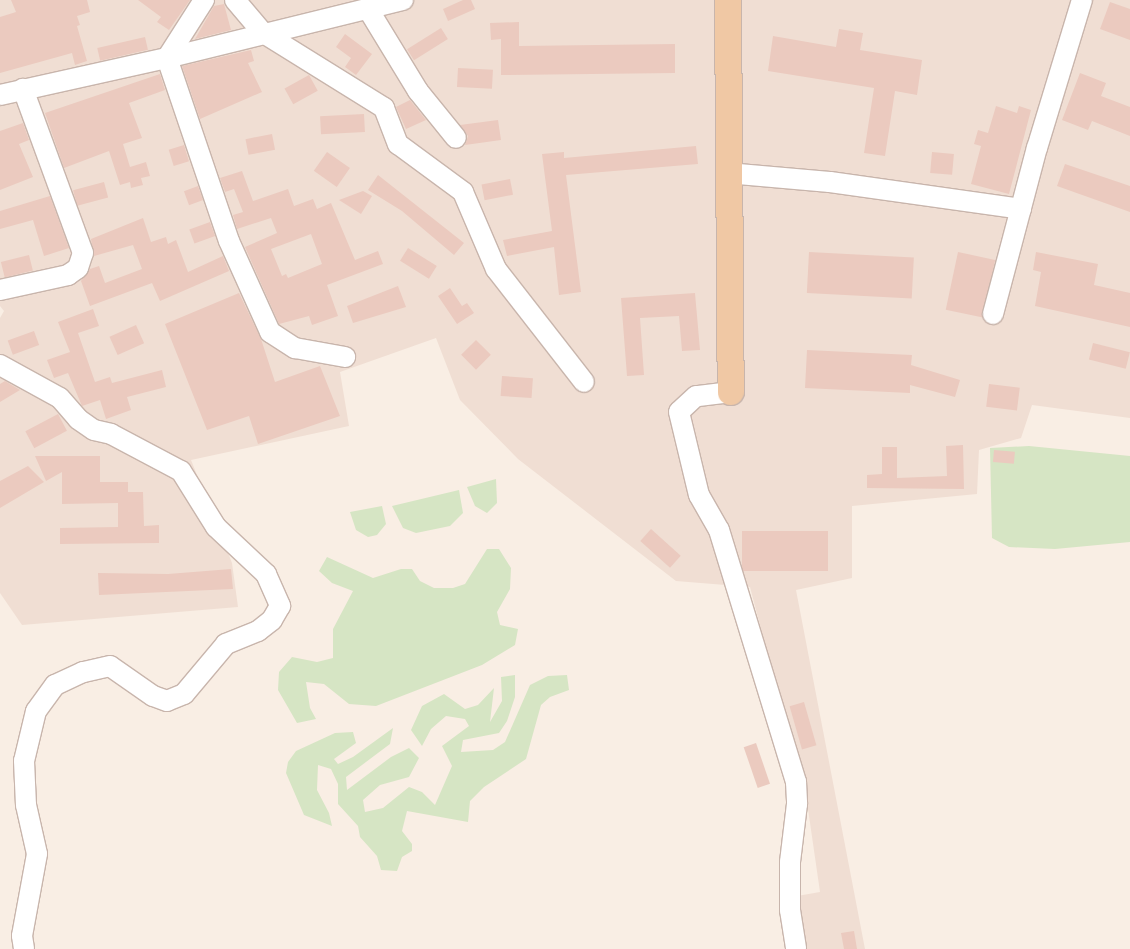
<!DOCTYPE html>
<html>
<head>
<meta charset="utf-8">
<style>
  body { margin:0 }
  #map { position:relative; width:1130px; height:949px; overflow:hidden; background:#f9eee4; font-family:Cabin,sans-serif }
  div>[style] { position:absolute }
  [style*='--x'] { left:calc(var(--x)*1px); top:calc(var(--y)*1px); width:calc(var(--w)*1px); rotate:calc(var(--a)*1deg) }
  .residential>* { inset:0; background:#f0ded3 }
  .green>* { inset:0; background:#d6e5c4 }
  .building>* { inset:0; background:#ebcabf; transform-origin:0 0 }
  .roads { filter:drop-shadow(1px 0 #c8b5ac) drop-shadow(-1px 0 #c8b5ac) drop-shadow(0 1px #c8b5ac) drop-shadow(0 -1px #c8b5ac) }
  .minor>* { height:20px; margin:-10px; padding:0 10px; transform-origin:10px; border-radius:10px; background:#fff }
  .major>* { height:26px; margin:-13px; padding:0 13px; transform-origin:13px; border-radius:13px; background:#f0c8a4 }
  span { translate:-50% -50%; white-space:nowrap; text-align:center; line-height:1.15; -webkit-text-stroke:5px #fdf2ea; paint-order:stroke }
</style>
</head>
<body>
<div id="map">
  <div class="residential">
    <div style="clip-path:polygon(0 0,1130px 0,1130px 418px,1032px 405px,1021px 438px,979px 450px,977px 494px,852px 506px,852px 578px,796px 590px,865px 949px,785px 949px,780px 899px,820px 892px,808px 809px,750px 587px,676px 581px,518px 459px,460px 400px,436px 338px,340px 372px,349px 426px,191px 460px,232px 563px,238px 607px,22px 625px,0 593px,0 318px,4px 311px,0 306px)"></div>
  </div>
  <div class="green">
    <div style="clip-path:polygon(1029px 446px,1130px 456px,1130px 542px,1055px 549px,1009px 547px,992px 538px,990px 448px)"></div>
    <div style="clip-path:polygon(496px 479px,497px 503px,487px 513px,475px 506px,467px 487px)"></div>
    <div style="clip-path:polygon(459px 490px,463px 513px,450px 526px,416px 533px,403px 528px,392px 506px)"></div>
    <div style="clip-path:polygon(382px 506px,386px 524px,377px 535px,368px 537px,356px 530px,350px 512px)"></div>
    <div style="clip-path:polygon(487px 549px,499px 549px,511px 568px,510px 589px,497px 612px,500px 625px,518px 629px,515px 645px,482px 665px,376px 706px,349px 704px,324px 684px,306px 682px,310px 708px,316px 719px,297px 723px,278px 690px,279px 672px,292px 657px,317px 662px,333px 658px,333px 629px,353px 591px,332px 583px,319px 571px,327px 557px,373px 578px,401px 569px,412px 569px,420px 581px,434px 588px,453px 588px,465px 584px)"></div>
    <div style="clip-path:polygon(515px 675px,515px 697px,507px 721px,499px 733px,463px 740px,461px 752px,493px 750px,505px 742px,530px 685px,548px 676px,567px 675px,569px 690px,550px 697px,541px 705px,526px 759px,484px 787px,470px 801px,468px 822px,407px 811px,402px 831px,412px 844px,412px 851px,402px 857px,397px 871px,381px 870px,377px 856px,360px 837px,358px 826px,338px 804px,338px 784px,331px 769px,318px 765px,317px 790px,329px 813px,332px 826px,304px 815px,286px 773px,288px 762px,296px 751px,335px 733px,353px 732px,356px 743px,334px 759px,338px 764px,353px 757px,393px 728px,390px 744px,346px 777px,347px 790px,391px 757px,409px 748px,419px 758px,409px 777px,380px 785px,363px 800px,365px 812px,383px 808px,409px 787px,422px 792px,435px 805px,452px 766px,442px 746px,469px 726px,465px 719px,446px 716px,431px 729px,422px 746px,411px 730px,422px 706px,444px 694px,465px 709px,478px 705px,494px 688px,490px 722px,502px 701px,501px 677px)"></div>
  </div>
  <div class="building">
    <div style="clip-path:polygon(11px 0,87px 0,90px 12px,77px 16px,80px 25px,77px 26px,87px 61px,75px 65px,72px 53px,0 73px,0 17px,16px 12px)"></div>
    <div style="clip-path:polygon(138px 0,190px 0,169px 30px,157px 22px,161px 17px)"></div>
    <div style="clip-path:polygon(463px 0,471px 0,475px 9px,448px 21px,443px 9px)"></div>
    <div style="clip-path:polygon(1110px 2px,1130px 9px,1130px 40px,1100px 29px)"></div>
    <div style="clip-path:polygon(224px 4px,231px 30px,195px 39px,214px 6px)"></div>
    <div style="clip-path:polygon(519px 22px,519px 46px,675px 44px,675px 73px,501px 75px,501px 39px,491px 40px,490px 23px)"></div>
    <div style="left:441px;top:28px;width:13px;height:40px;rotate:58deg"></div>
    <div style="clip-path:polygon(839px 29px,863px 33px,860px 50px,922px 60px,917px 95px,895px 91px,885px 156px,864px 153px,874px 88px,768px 71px,773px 36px,836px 47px)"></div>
    <div style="clip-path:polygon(345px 34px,372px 54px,356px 75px,345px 67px,351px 58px,336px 47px)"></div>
    <div style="left:145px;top:37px;width:13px;height:49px;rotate:77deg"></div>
    <div style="clip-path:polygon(251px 50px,254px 61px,248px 63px,262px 92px,200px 119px,182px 66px)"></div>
    <div style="left:458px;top:68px;width:35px;height:19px;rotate:3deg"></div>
    <div style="clip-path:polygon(1080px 73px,1106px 83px,1101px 96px,1130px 107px,1130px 136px,1092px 121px,1088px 130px,1062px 120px)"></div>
    <div style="clip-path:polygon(160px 74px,165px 90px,129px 103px,142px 138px,123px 144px,130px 167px,146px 162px,150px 176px,141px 178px,143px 185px,131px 188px,130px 182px,120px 185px,109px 151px,64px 168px,45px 113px)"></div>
    <div style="left:309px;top:75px;width:18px;height:28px;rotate:61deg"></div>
    <div style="clip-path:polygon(410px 100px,426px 120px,406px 129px,396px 107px)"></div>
    <div style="clip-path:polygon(996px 106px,1017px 113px,1019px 106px,1031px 110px,1009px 194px,971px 184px,981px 146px,974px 144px,978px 130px,988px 133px)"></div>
    <div style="left:364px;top:114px;width:18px;height:44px;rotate:87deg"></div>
    <div style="clip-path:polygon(498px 120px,501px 140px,465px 145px,468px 136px,460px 125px)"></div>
    <div style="clip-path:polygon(23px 123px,29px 140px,19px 144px,33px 177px,0 190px,0 131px)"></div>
    <div style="left:272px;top:134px;width:16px;height:27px;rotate:79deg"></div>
    <div style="left:184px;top:145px;width:17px;height:16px;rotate:73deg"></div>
    <div style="clip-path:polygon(696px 146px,698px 164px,566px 175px,581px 292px,559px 295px,554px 247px,507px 256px,503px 240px,552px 231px,542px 154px,564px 152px,564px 158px)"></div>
    <div style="left:327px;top:152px;width:28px;height:23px;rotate:35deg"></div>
    <div style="left:932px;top:152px;width:22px;height:21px;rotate:5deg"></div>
    <div style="clip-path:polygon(1065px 164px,1130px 186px,1130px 212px,1057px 186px)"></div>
    <div style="clip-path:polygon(evenodd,242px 171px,253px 201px,288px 189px,294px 206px,313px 199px,317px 209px,331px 203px,355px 260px,378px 251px,383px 264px,327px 285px,338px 316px,312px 325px,309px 316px,279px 324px,245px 247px,277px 233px,271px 218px,237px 229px,233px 215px,243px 212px,234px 189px,225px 192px,220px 178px,242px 171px,311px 234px,322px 264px,288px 278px,286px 274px,282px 276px,271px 249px,311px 234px)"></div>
    <div style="clip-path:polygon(378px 175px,464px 243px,454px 255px,402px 211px,368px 190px)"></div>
    <div style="left:510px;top:179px;width:16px;height:29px;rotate:79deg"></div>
    <div style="left:104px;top:182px;width:16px;height:32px;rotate:75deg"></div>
    <div style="left:198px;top:186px;width:15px;height:15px;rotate:70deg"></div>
    <div style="clip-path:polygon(363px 191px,372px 196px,361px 214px,339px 200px)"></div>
    <div style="clip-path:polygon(50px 196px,69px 248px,44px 256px,33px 220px,0 229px,0 211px)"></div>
    <div style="clip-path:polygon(143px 218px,151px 242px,166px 237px,168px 244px,176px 240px,188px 272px,223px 256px,229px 271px,160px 301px,152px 283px,90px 306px,81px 281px,90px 269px,99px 266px,105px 283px,142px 269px,133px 245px,94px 256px,91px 239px)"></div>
    <div style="left:210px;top:222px;width:15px;height:22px;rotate:70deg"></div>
    <div style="left:408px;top:248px;width:34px;height:15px;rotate:32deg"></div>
    <div style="left:809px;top:252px;width:105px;height:41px;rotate:3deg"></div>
    <div style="left:958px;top:252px;width:38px;height:59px;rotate:12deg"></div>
    <div style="clip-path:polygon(1036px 252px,1098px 264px,1094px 285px,1130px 293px,1130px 327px,1035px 306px,1041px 272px,1033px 270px)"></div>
    <div style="left:29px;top:255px;width:16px;height:29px;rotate:76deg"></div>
    <div style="clip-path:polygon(398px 286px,406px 307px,353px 323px,347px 306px)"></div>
    <div style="clip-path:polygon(450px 288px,462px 306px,467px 303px,474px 313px,457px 324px,438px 296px)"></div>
    <div style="clip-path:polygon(239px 293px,261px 339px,275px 382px,320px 366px,340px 416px,258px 444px,249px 416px,207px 430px,165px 324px)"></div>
    <div style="clip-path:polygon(695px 293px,700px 350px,682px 351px,679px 316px,640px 318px,644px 375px,627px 376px,621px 298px)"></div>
    <div style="clip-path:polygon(93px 309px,99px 326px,78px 333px,95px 382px,110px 377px,112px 383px,162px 370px,166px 387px,127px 397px,131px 410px,106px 419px,100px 400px,82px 406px,68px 373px,54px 378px,47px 360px,70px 352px,58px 322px)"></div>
    <div style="left:136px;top:325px;width:20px;height:29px;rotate:66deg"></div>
    <div style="left:34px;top:331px;width:15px;height:28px;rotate:70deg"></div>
    <div style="left:476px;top:340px;width:21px;height:21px;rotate:45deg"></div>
    <div style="left:1093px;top:343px;width:38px;height:17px;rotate:14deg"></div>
    <div style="clip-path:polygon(807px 350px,912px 355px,911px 365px,960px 380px,955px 397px,910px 385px,910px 393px,805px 388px)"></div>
    <div style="left:502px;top:376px;width:31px;height:20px;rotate:4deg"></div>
    <div style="clip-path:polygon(5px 381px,20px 390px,0 402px,0 384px)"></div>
    <div style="left:989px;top:384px;width:31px;height:23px;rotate:7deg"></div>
    <div style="left:58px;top:414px;width:19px;height:37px;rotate:62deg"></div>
    <div style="clip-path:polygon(963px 445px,964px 489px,867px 488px,867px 475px,882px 474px,882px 447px,897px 447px,897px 478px,947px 476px,946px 446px)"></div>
    <div style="left:994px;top:450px;width:21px;height:12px;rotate:5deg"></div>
    <div style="clip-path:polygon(35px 456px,100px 456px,100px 482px,128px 482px,128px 492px,143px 492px,144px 526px,159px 525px,159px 543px,60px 544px,60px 528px,118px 527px,118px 503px,62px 504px,62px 472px,46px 481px)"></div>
    <div style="clip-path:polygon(28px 466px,44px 482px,0 508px,0 481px)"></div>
    <div style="left:651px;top:529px;width:40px;height:16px;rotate:42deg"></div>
    <div style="left:742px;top:531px;width:86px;height:40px"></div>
    <div style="clip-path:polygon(231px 569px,233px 589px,99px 595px,98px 573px,168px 574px)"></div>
    <div style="left:804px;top:702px;width:45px;height:15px;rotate:74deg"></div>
    <div style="left:756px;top:743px;width:43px;height:13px;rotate:71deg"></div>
    <div style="clip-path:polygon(854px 931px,857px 949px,844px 949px,841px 933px)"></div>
  </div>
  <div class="roads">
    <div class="minor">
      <div style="--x:204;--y:0;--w:69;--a:122.5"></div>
      <div style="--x:167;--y:58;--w:193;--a:71.3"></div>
      <div style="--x:229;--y:241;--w:100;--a:65.7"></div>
      <div style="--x:270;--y:332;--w:30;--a:33"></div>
      <div style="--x:295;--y:348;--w:51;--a:10.2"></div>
      <div style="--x:235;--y:0;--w:42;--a:49.8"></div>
      <div style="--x:262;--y:32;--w:144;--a:31.9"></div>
      <div style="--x:384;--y:108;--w:39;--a:69"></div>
      <div style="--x:398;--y:144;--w:81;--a:36.4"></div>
      <div style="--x:463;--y:192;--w:84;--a:66.8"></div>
      <div style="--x:496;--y:269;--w:143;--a:52.1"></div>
      <div style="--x:368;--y:9;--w:96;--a:58.6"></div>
      <div style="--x:418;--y:91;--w:60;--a:51"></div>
      <div style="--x:0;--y:95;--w:171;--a:-12.5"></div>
      <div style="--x:167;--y:58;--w:243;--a:-13.8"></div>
      <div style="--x:727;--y:173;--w:103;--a:5"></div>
      <div style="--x:830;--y:182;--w:193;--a:8"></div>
      <div style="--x:0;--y:290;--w:70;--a:-12.4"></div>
      <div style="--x:68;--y:275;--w:12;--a:-35"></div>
      <div style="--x:78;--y:268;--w:16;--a:-72"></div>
      <div style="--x:83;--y:253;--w:175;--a:-110.1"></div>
      <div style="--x:993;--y:314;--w:172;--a:-75.2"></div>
      <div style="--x:1037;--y:148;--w:155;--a:-73.1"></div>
      <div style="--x:0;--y:365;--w:68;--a:28.8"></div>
      <div style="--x:60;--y:398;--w:28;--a:49"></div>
      <div style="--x:78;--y:419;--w:19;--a:35"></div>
      <div style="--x:94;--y:430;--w:17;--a:13"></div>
      <div style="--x:111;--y:434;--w:79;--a:27.9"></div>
      <div style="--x:181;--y:471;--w:66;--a:58"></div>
      <div style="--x:216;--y:527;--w:69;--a:43.2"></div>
      <div style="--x:266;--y:574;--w:35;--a:66"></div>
      <div style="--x:280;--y:606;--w:16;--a:120"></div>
      <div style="--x:272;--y:620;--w:18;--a:142"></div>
      <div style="--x:258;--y:631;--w:35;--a:158"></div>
      <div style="--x:226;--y:644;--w:65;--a:130"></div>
      <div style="--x:184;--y:694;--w:18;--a:158"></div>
      <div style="--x:167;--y:701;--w:15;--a:-160"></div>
      <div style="--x:153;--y:696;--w:52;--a:-145.1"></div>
      <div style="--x:110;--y:666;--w:28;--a:167"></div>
      <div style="--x:83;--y:672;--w:31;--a:155"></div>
      <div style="--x:55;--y:685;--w:32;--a:126"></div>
      <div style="--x:36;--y:711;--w:51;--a:103.5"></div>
      <div style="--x:24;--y:761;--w:44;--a:87.4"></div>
      <div style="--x:26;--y:805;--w:50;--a:77.3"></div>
      <div style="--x:37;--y:854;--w:83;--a:100.4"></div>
      <div style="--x:22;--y:936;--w:13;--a:81"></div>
      <div style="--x:731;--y:392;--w:35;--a:173"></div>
      <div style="--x:696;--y:396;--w:23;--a:137"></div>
      <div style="--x:679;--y:412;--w:85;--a:76.5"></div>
      <div style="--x:699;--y:495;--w:40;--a:60.3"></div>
      <div style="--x:719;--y:530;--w:264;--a:73"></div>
      <div style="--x:796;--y:782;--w:22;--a:87"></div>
      <div style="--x:797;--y:804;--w:58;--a:96.9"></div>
      <div style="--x:790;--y:862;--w:48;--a:90"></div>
      <div style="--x:790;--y:910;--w:39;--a:81"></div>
    </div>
    <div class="major">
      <div style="--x:728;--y:0;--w:392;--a:89.6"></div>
    </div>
  </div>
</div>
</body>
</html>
